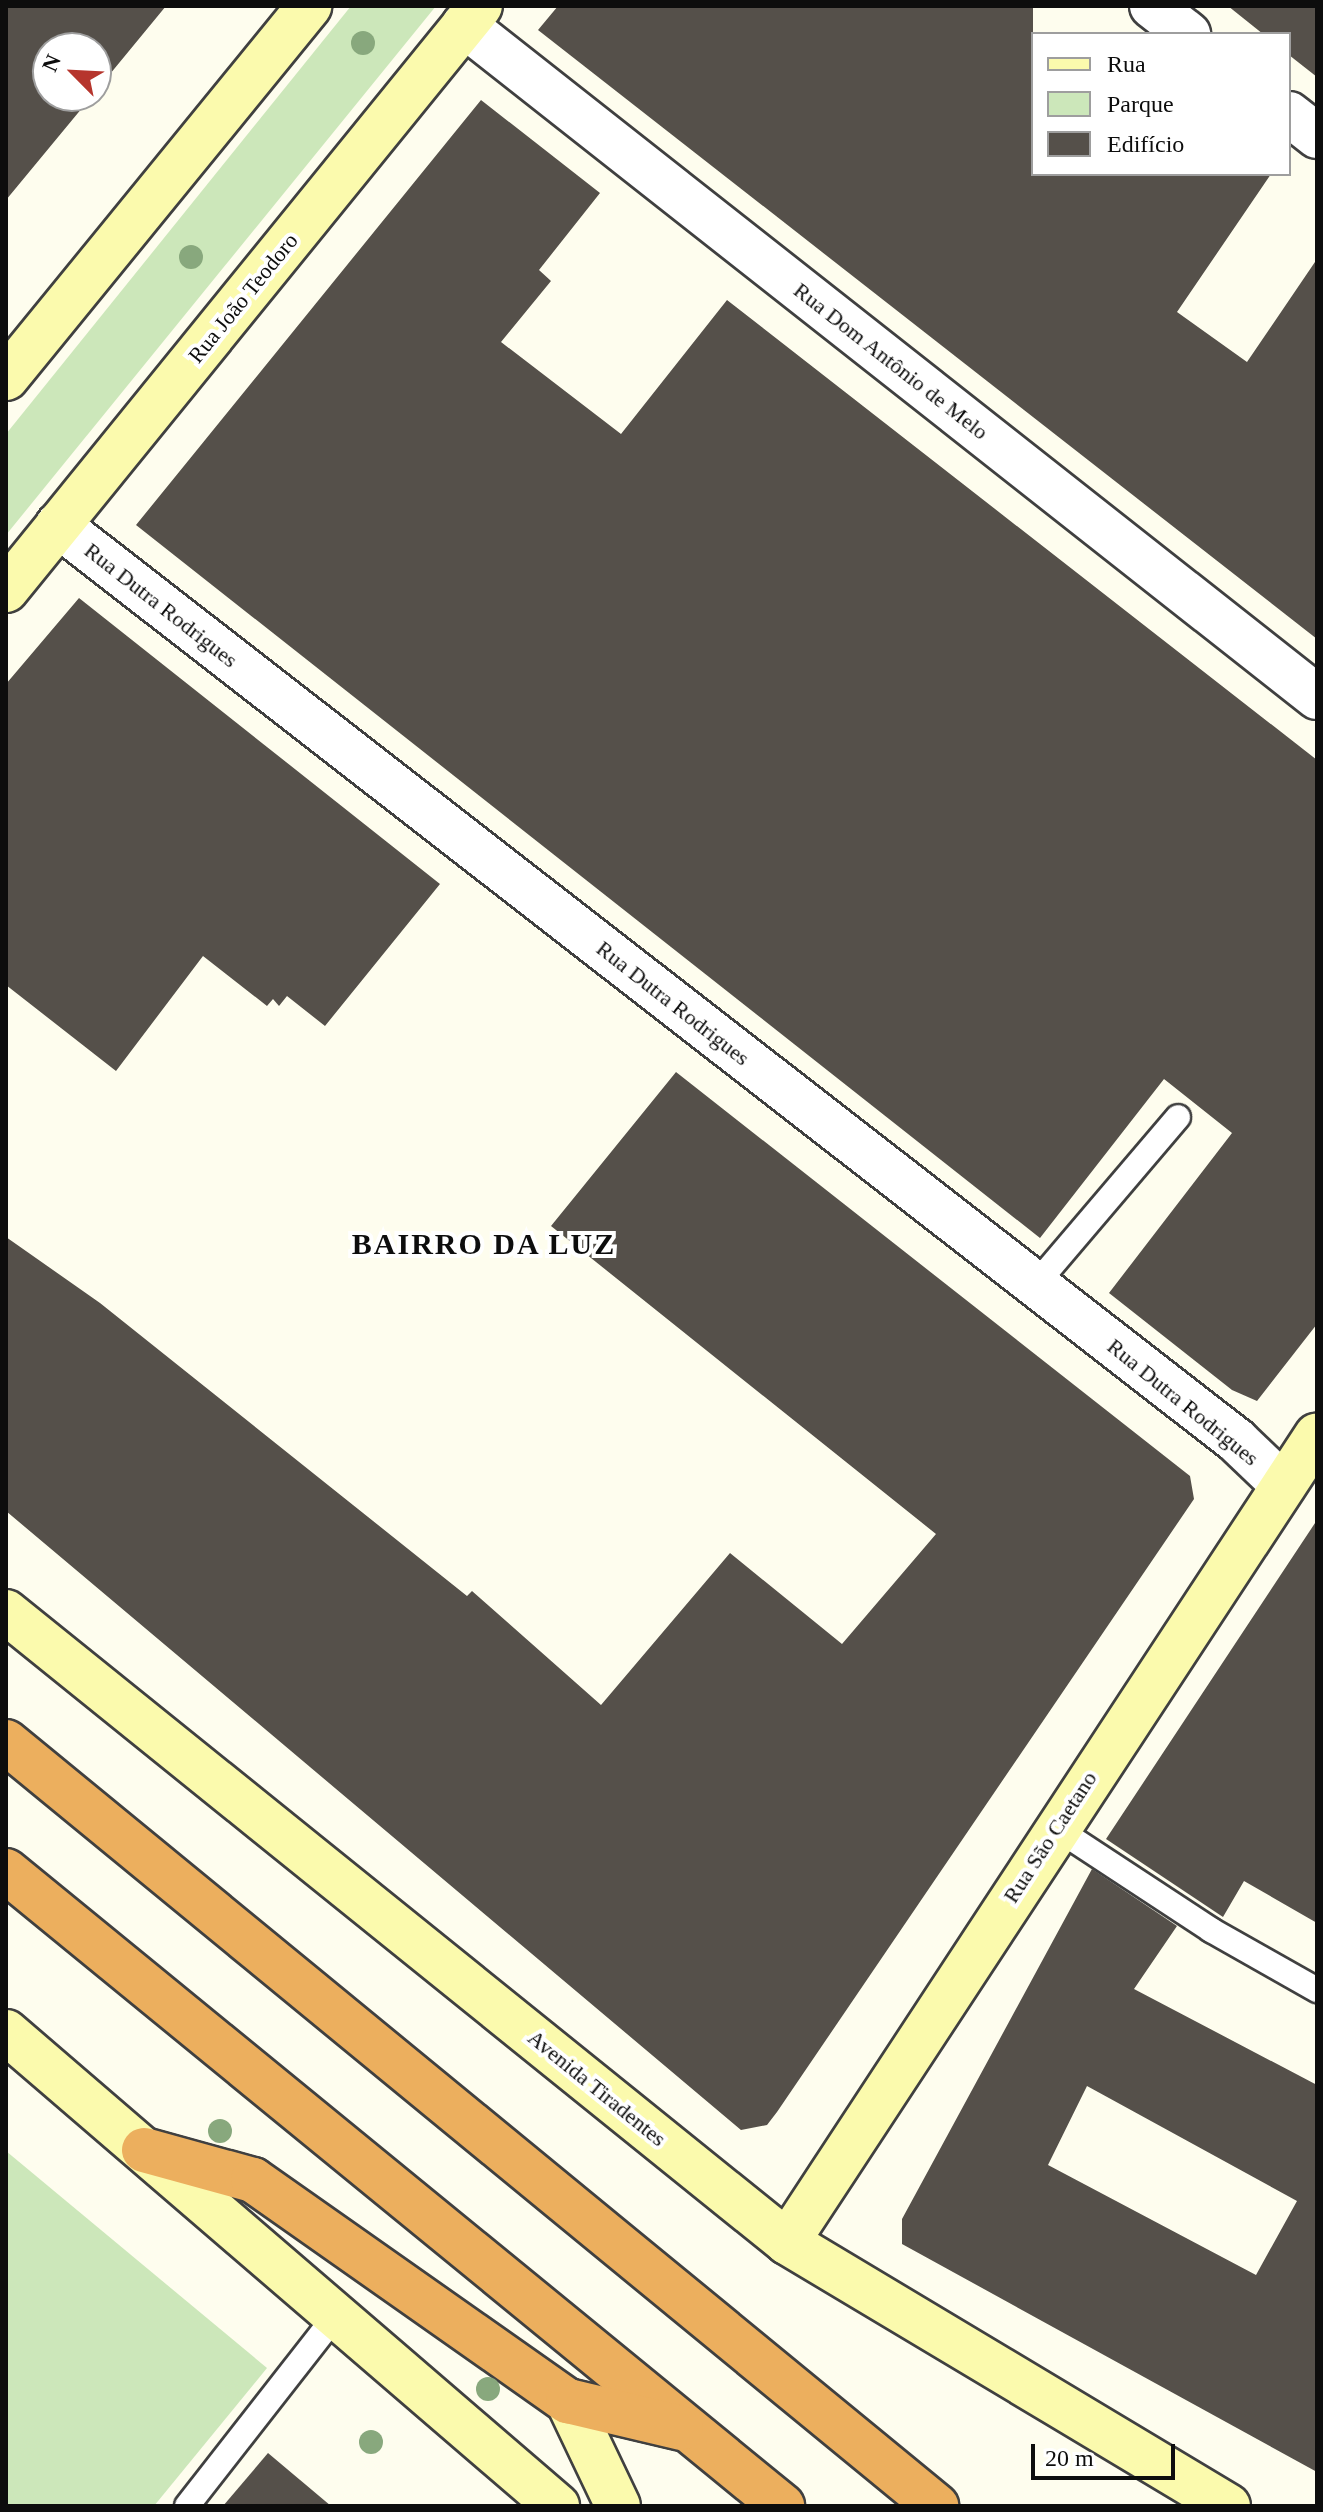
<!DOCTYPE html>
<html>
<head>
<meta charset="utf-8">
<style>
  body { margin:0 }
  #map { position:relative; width:1323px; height:2512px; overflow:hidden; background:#fefdee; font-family:Georgia,serif }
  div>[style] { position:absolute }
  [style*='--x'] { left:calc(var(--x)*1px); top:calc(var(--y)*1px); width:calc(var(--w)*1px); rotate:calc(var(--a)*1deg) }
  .green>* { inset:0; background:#cce7ba }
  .building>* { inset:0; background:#55504a }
  .roads { filter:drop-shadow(2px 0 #404040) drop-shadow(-2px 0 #404040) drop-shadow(0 2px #404040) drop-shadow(0 -2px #404040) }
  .lane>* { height:24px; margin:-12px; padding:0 12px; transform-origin:12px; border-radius:12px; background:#fff }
  .street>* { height:44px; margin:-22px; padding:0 22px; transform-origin:22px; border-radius:22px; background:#fff }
  .secondary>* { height:44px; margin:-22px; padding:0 22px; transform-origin:22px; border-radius:22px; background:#fbfaad }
  .highway>* { height:44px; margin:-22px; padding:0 22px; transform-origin:22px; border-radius:22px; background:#ecaf5e }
  .trees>* { width:24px; height:24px; margin:-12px; border-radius:50%; background:#88a87d }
  span { translate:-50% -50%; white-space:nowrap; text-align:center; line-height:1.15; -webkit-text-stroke:8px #fff; paint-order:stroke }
  .street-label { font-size:22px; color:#0d0d0d }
  .district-label { font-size:30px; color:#0d0d0d; font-weight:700; letter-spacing:2px }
  .frame { position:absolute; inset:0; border:8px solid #0d0d0d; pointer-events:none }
  .legend { position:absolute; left:1031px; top:32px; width:260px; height:144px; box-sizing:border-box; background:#fff; border:2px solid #9e9e9e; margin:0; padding:10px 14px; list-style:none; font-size:24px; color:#0d0d0d }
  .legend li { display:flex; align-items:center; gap:16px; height:40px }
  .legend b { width:40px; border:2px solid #9e9e9e }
  .north { position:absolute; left:32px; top:32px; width:80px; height:80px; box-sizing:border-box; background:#fff; border:2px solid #9e9e9e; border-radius:50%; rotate:294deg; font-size:22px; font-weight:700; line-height:32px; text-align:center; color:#0d0d0d }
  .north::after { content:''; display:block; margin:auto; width:28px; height:36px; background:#b6352d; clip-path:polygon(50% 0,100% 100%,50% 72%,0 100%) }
  .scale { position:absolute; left:1031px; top:2444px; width:144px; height:36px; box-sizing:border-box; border:4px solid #0d0d0d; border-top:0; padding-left:10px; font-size:24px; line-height:28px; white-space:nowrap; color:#0d0d0d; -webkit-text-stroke:6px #fff; paint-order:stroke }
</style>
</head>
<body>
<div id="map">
  <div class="green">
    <div style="clip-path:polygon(351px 6px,436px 6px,6px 535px,6px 434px)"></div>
    <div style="clip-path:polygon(6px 2151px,267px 2368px,154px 2506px,6px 2506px)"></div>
  </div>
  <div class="building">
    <div style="clip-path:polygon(6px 6px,166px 6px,96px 91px,96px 48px,48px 48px,48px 96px,92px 96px,6px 200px)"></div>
    <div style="clip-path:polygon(558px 6px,1033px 6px,1033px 174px,1271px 174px,1177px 312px,1247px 362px,1317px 259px,1317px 639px,538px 30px)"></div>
    <div style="clip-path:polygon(1228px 6px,1317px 6px,1317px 77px,1289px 55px,1289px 34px,1263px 34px)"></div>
    <div style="clip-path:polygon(481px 100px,600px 193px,539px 270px,551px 281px,501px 342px,621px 434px,727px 300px,1317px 760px,1317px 1324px,1257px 1401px,1232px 1390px,1109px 1293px,1232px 1133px,1164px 1079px,1040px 1238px,136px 525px)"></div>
    <div style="clip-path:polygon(79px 598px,440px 884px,325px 1026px,287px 996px,279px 1006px,273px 999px,267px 1006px,203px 956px,116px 1071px,6px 985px,6px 684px)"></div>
    <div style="clip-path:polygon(676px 1072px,1190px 1476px,1194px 1499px,777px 2112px,767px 2125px,741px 2130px,6px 1511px,6px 1237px,100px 1303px,467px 1596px,472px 1591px,601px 1705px,730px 1553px,842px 1644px,936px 1534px,551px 1226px)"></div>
    <div style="clip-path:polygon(1317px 1520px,1317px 1923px,1244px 1881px,1223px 1917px,1106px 1839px)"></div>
    <div style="clip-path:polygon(evenodd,1092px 1869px,1177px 1926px,1134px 1989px,1317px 2085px,1317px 2472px,902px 2244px,902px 2219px,1092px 1869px,1087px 2086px,1297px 2201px,1256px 2275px,1048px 2165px,1087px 2086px)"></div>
    <div style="clip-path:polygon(268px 2453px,331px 2506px,223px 2506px)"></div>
  </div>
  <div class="roads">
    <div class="lane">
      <div style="--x:1036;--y:1284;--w:219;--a:-49.6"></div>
      <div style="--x:1056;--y:1828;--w:186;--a:33.3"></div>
      <div style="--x:1211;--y:1930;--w:122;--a:29.5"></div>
      <div style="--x:187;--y:2506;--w:242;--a:-52"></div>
    </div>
    <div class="street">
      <div style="--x:1152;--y:6;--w:46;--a:37.9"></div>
      <div style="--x:464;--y:25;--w:1086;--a:38.23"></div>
      <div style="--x:1289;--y:114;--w:36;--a:38"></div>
      <div style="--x:58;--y:525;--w:1493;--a:37.84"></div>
      <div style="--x:1237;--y:1441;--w:64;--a:43.7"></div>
    </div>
    <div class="secondary">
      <div style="--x:6;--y:378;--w:480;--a:-50.8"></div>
      <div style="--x:6;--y:590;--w:752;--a:-50.94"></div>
      <div style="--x:6;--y:1612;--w:1003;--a:38.89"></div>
      <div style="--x:787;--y:2242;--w:514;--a:30.91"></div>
      <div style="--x:6;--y:2032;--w:727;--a:40.7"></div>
      <div style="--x:787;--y:2242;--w:965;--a:-56.7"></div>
      <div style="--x:568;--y:2401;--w:116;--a:64.5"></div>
    </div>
    <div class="highway">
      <div style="--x:6;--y:1742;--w:1204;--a:39.4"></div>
      <div style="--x:6;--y:1871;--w:1003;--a:39.29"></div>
      <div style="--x:144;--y:2150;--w:113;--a:15.4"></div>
      <div style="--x:253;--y:2180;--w:385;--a:35.1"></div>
      <div style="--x:568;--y:2401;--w:116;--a:13.4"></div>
    </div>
  </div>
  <div class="trees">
    <div style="left:363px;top:43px"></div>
    <div style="left:191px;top:257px"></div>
    <div style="left:220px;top:2131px"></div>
    <div style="left:488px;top:2389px"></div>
    <div style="left:371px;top:2442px"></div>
  </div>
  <div class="street-label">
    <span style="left:243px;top:298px;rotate:-51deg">Rua João Teodoro</span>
    <span style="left:891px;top:361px;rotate:38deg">Rua Dom Antônio de Melo</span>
    <span style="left:161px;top:605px;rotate:38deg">Rua Dutra Rodrigues</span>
    <span style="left:673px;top:1003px;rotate:38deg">Rua Dutra Rodrigues</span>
    <span style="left:1183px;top:1402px;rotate:39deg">Rua Dutra Rodrigues</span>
    <span style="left:1050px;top:1837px;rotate:-57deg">Rua São Caetano</span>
    <span style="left:597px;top:2088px;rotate:39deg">Avenida Tiradentes</span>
  </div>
  <div class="district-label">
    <span style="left:484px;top:1244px">BAIRRO DA LUZ</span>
  </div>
  <div class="frame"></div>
  <ul class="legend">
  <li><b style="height:10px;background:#fbfaad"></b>Rua</li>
  <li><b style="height:22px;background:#cce7ba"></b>Parque</li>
  <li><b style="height:22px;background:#55504a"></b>Edifício</li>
  </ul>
  <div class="north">N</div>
  <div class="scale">20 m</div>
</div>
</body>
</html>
